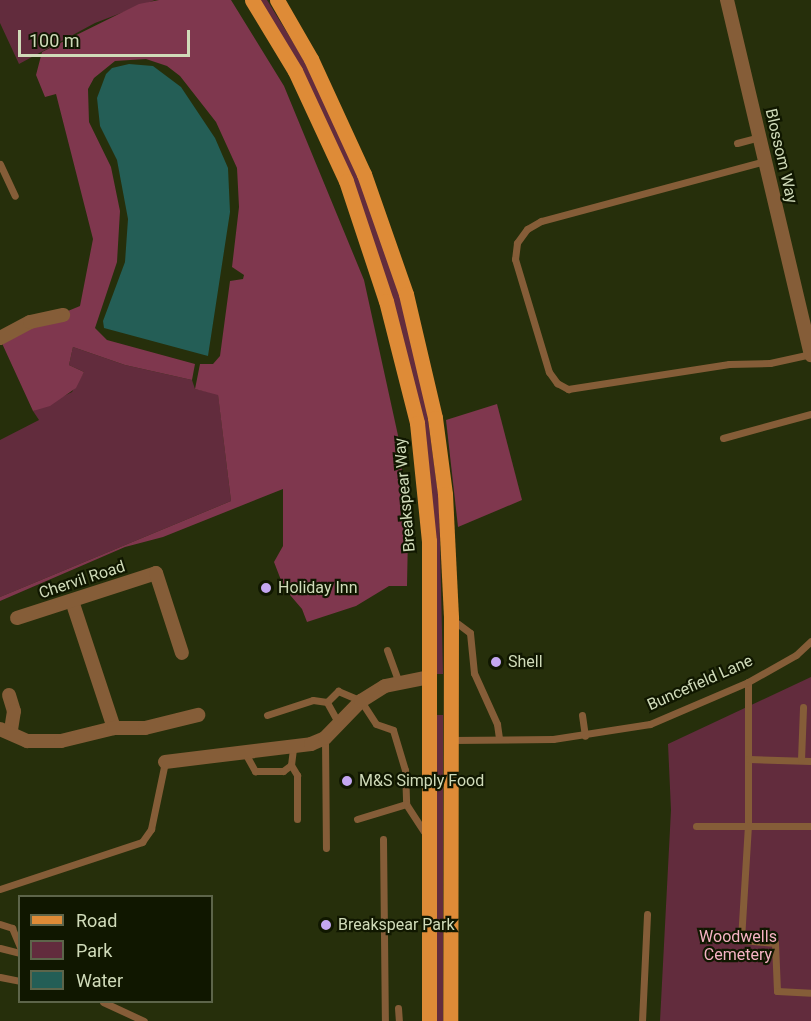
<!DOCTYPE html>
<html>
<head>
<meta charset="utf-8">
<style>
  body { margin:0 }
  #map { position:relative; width:811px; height:1021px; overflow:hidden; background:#262f0b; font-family:Roboto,sans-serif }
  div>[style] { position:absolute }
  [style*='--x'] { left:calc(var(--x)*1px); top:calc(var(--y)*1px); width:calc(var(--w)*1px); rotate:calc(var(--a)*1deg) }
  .green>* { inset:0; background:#622c3d; transform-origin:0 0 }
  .forest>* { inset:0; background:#7f374e }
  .water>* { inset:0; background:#245e56 }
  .lane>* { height:7px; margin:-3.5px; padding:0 3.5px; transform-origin:3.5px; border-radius:3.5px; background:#855d38 }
  .street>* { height:14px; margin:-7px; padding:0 7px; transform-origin:7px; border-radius:7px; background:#855d38 }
  .primary>* { height:15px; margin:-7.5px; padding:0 7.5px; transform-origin:7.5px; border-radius:7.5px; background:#de8b37 }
  .dots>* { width:16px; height:16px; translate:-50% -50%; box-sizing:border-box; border:3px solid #101700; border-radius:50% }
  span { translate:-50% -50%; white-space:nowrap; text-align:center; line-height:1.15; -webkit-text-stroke:4.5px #101700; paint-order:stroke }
  .street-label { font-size:16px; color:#d0dbb9 }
  .poi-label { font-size:16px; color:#d0dbb9 }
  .left { translate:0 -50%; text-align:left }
  .park-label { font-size:16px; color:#f6b3c4 }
  .legend { position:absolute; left:18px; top:895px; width:195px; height:108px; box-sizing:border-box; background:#101700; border:2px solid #5d654a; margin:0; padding:8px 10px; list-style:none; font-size:18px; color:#d0dbb9 }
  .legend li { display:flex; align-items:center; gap:12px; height:30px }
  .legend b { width:30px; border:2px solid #5d654a }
  .scale { position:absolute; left:18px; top:30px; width:172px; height:27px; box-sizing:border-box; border:3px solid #d0dbb9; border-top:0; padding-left:8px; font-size:18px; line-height:21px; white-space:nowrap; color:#d0dbb9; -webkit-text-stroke:4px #101700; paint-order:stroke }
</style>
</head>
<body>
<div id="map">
  <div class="green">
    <div style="clip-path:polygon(0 0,155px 0,95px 23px,19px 64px,0 23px)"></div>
    <div style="clip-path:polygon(259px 0,267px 0,301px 55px,353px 161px,397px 284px,425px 397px,439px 501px,443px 674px,436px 674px,436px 580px,390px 292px,351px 180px)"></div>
    <div style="clip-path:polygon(73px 347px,125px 365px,192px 380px,195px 389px,218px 394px,231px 501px,0 597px,0 440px,39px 420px,33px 411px,72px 392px,84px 372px,69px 365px)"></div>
    <div style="clip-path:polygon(811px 677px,811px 1021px,660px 1021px,671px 810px,668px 744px)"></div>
    <div style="left:436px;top:715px;width:7px;height:306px"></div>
  </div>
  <div class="forest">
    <div style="clip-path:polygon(159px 0,231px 0,284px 86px,364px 280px,399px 440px,408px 535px,407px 586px,389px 586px,356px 606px,307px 622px,302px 609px,284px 588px,274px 562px,283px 546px,283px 489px,163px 537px,125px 547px,0 601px,0 597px,231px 501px,218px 395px,195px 389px,200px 364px,213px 364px,220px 356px,230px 281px,243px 279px,244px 275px,232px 267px,239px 207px,237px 168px,216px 122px,180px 76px,167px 66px,146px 59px,115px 61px,94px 78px,88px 89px,89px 122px,111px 167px,120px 211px,117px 262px,95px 328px,107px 340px,195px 364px,192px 380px,125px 365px,73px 347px,69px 365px,84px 372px,76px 388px,50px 406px,33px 411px,0 339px,80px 306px,93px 239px,56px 94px,45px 97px,36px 75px,42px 52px,139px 4px)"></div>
    <div style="clip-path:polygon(497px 404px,522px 500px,458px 527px,446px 420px)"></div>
  </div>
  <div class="water">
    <div style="clip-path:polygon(129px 64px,153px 66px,181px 87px,215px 138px,228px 168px,230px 212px,208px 356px,104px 328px,103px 321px,125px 262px,128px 219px,117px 160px,100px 126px,97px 98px,106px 74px,112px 68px)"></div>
  </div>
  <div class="lane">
    <div style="--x:737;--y:143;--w:24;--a:-15"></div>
    <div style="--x:765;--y:161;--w:232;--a:165"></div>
    <div style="--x:541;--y:221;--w:16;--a:150"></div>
    <div style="--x:527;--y:229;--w:17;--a:126"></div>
    <div style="--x:517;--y:243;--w:16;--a:97"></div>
    <div style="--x:515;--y:259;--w:118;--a:73.3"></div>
    <div style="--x:549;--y:372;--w:14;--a:54"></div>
    <div style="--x:557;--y:383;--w:13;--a:29"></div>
    <div style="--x:568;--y:389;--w:163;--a:-8.8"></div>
    <div style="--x:729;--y:364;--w:41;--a:-1.4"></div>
    <div style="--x:770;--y:363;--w:42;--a:-12.4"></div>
    <div style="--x:0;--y:164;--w:35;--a:65"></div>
    <div style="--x:723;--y:438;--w:91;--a:-15.3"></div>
    <div style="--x:453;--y:620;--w:21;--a:37"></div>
    <div style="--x:470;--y:633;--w:40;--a:84.3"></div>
    <div style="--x:474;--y:673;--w:56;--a:65.7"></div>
    <div style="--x:497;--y:724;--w:15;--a:82"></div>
    <div style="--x:387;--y:650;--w:32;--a:70"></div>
    <div style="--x:748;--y:682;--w:143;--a:90"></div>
    <div style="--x:748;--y:825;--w:115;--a:93.5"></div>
    <div style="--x:741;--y:940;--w:34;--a:5"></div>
    <div style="--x:775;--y:943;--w:48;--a:87.6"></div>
    <div style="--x:777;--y:991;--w:34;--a:3"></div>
    <div style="--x:267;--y:715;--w:48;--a:-18.1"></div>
    <div style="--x:313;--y:700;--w:14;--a:8"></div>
    <div style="--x:582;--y:715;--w:21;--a:82"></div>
    <div style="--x:339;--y:724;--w:25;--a:-119"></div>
    <div style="--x:327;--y:702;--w:16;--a:-45"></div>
    <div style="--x:338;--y:691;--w:25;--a:23"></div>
    <div style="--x:361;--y:701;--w:27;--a:57"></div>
    <div style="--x:376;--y:724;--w:18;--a:19"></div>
    <div style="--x:393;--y:730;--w:42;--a:73.3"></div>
    <div style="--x:405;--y:770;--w:34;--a:88"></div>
    <div style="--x:406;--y:804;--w:33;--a:57"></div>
    <div style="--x:325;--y:738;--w:110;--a:89.5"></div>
    <div style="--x:452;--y:740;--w:101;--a:-0.6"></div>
    <div style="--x:553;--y:739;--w:98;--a:-8.8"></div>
    <div style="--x:650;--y:724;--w:107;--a:-23.2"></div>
    <div style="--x:748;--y:682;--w:55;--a:-29.4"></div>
    <div style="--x:796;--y:655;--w:21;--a:-43"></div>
    <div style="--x:245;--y:753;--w:21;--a:61"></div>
    <div style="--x:255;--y:771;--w:28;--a:0"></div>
    <div style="--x:283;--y:771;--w:10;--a:-37"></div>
    <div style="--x:291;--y:765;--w:16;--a:-83"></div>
    <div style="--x:749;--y:759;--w:62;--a:1.8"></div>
    <div style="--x:801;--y:760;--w:53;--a:-87.8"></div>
    <div style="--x:291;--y:765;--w:12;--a:59"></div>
    <div style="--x:297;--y:775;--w:44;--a:90"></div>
    <div style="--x:357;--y:819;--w:51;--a:-17"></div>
    <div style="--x:696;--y:826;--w:115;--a:0"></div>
    <div style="--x:383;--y:839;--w:182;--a:89.4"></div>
    <div style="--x:0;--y:889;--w:150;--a:-18.3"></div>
    <div style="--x:142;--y:842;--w:16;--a:-55"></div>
    <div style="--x:151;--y:829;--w:68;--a:-78.2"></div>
    <div style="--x:0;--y:924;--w:13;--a:18"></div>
    <div style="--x:12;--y:928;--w:21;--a:67"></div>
    <div style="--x:0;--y:948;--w:21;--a:14"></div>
    <div style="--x:0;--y:977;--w:20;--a:11"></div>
    <div style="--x:103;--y:1002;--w:45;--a:24.9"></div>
    <div style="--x:398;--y:1008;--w:13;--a:86"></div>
    <div style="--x:642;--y:1021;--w:107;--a:-87.3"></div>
  </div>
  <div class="street">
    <div style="--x:727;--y:0;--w:365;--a:76.7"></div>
    <div style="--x:0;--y:338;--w:34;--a:-28"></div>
    <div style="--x:30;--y:322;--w:34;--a:-12"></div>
    <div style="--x:72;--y:601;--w:134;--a:71.7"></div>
    <div style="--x:17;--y:618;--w:146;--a:-17.9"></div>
    <div style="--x:156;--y:573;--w:84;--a:72"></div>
    <div style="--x:9;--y:695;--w:17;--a:73"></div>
    <div style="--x:14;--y:711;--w:20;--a:99"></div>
    <div style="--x:0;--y:729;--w:30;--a:24"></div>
    <div style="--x:27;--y:741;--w:34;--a:0"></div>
    <div style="--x:61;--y:741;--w:55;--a:-13.8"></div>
    <div style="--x:114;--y:728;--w:31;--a:0"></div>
    <div style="--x:145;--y:728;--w:55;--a:-13.8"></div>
    <div style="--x:165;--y:762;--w:147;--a:-7"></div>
    <div style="--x:311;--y:744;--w:15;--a:-23"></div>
    <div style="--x:325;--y:738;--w:52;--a:-45.8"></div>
    <div style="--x:361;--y:701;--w:28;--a:-32"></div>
    <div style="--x:385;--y:686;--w:46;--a:-11.3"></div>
  </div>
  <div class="primary">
    <div style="--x:252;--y:0;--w:83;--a:58.8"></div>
    <div style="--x:295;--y:71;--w:121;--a:65.1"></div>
    <div style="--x:346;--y:181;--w:126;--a:71.6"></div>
    <div style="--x:386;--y:301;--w:126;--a:75.7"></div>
    <div style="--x:417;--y:423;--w:119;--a:84.2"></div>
    <div style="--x:429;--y:541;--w:480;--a:90"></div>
    <div style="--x:277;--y:0;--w:68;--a:60"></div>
    <div style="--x:311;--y:59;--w:127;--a:65.3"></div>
    <div style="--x:364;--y:174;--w:127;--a:70.7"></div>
    <div style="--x:406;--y:294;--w:127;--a:76.8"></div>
    <div style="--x:435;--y:418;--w:77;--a:82.5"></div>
    <div style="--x:445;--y:494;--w:124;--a:87.2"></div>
    <div style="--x:451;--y:618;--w:403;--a:90.1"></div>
  </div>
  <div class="dots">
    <div style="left:266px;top:588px;background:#c4a7f1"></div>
    <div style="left:496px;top:662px;background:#c4a7f1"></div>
    <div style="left:347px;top:781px;background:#c4a7f1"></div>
    <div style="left:326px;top:925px;background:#c4a7f1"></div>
  </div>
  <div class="street-label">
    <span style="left:781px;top:156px;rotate:77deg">Blossom Way</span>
    <span style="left:405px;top:495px;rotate:-95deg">Breakspear Way</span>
    <span style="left:82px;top:580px;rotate:-18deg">Chervil Road</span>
    <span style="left:700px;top:683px;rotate:-24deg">Buncefield Lane</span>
  </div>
  <div class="poi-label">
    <span class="left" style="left:278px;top:588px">Holiday Inn</span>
    <span class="left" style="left:508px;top:662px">Shell</span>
    <span class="left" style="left:359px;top:781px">M&amp;S Simply Food</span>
    <span class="left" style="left:338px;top:925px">Breakspear Park</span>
  </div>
  <div class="park-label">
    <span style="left:738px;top:946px">Woodwells<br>Cemetery</span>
  </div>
  <ul class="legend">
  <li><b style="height:8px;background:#de8b37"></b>Road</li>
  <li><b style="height:16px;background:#622c3d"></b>Park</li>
  <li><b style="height:16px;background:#245e56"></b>Water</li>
  </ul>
  <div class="scale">100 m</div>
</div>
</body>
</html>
